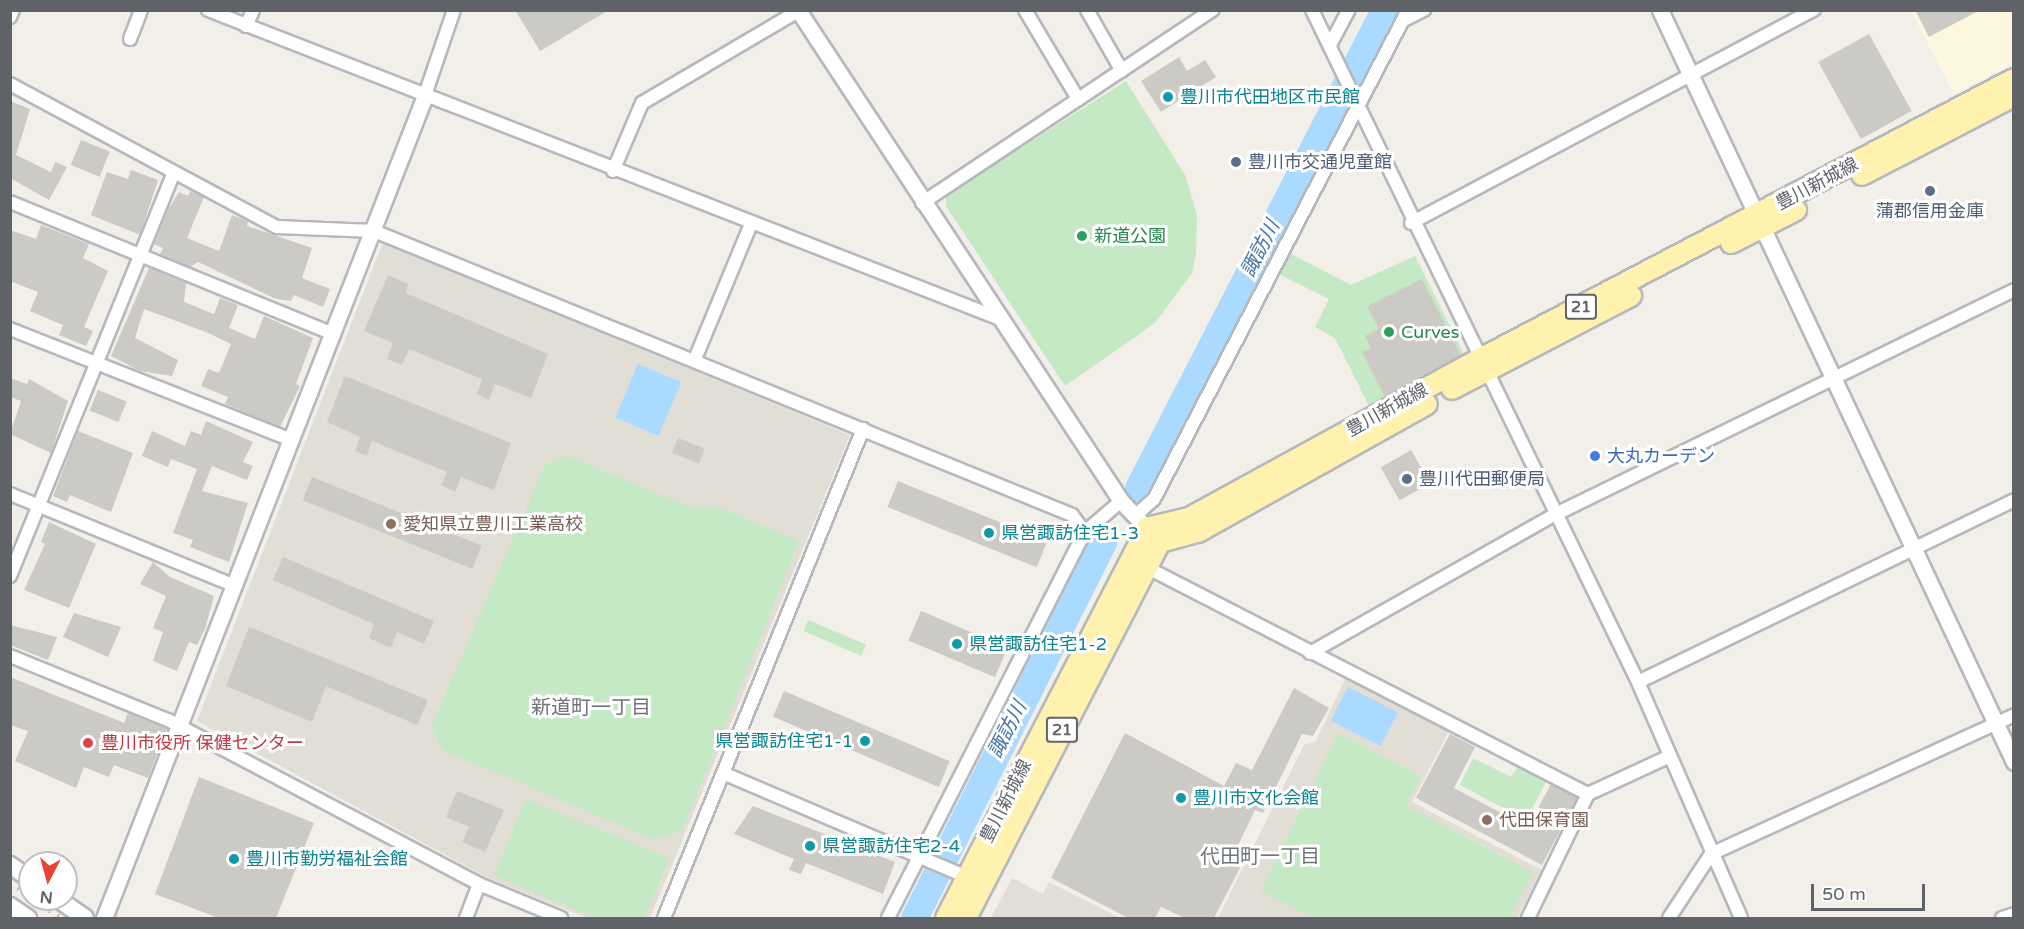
<!DOCTYPE html>
<html>
<head>
<meta charset="utf-8">
<style>
  body { margin:0 }
  #map { position:relative; width:2024px; height:929px; overflow:hidden; background:#f1efe8; font-family:"Varela Round","Noto Sans JP",sans-serif }
  div>[style] { position:absolute }
  [style*='--x'] { left:calc(var(--x)*1px); top:calc(var(--y)*1px); width:calc(var(--w)*1px); rotate:calc(var(--a)*1deg) }
  .commercial>* { inset:0; background:#fef7e0 }
  .education>* { inset:0; background:#e1ded6 }
  .green>* { inset:0; background:#c5e8c5; transform-origin:0 0 }
  .water>* { inset:0; background:#aadaff; transform-origin:0 0 }
  .river>* { height:27px; margin:-13.5px; padding:0 13.5px; transform-origin:13.5px; border-radius:13.5px; background:#aadaff }
  .building>* { inset:0; background:#cccac5; transform-origin:0 0 }
  .roads { filter:drop-shadow(2px 0 #b5b8bc) drop-shadow(-2px 0 #b5b8bc) drop-shadow(0 2px #b5b8bc) drop-shadow(0 -2px #b5b8bc) }
  .minor>* { height:12px; margin:-6px; padding:0 6px; transform-origin:6px; border-radius:6px; background:#fff }
  .tertiary>* { height:15px; margin:-7.5px; padding:0 7.5px; transform-origin:7.5px; border-radius:7.5px; background:#fff }
  .secondary>* { height:16px; margin:-8px; padding:0 8px; transform-origin:8px; border-radius:8px; background:#fff }
  .primary>* { height:20px; margin:-10px; padding:0 10px; transform-origin:10px; border-radius:10px; background:#fff2af }
  .rail>* { height:4.5px; margin-top:-2.25px; transform-origin:0; background:repeating-linear-gradient(90deg,#b6b7b8 0 1.5px,transparent 0 9.5px) }
  .dots>* { width:16px; height:16px; translate:-50% -50%; box-sizing:border-box; border:3px solid #fff; border-radius:50% }
  span { translate:-50% -50%; white-space:nowrap; text-align:center; line-height:1.15; -webkit-text-stroke:6px #fff; paint-order:stroke }
  .shield-label span { padding:2px 4px; background:#fff; border:2px solid; border-radius:4px; -webkit-text-stroke-width:0 }
  .shield-label { font-size:16px; color:#5f6368; font-weight:700 }
  .culture-label { font-size:18px; color:#0d838f }
  .left { translate:0 -50%; text-align:left }
  .right { translate:-100% -50%; text-align:right }
  .service-label { font-size:18px; color:#4e5e75 }
  .street-label { font-size:18px; color:#5f6368 }
  .leisure-label { font-size:18px; color:#27864d }
  .shop-label { font-size:18px; color:#366cbe }
  .education-label { font-size:18px; color:#785e54 }
  .health-label { font-size:18px; color:#be3a42 }
  .water-label { font-size:20px; color:#4174aa; font-style:italic }
  .neighbourhood-label { font-size:20px; color:#70757a }
  .frame { position:absolute; inset:0; border:12px solid #5f6368; pointer-events:none }
  .north { position:absolute; left:18px; top:851px; width:60px; height:60px; box-sizing:border-box; background:#fff; border:2px solid #bfc1c3; border-radius:50%; rotate:186deg; font-size:16px; font-weight:700; line-height:24px; text-align:center; color:#5f6368 }
  .north::after { content:''; display:block; margin:auto; width:21px; height:27px; background:#ea4335; clip-path:polygon(50% 0,100% 100%,50% 72%,0 100%) }
  .scale { position:absolute; left:1811px; top:884px; width:114px; height:27px; box-sizing:border-box; border:3px solid #5f6368; border-top:0; padding-left:8px; font-size:18px; line-height:21px; white-space:nowrap; color:#5f6368; -webkit-text-stroke:4px #fff; paint-order:stroke }
</style>
</head>
<body>
<div id="map">
  <div class="commercial">
    <div style="clip-path:polygon(1911px 11px,2013px 11px,2013px 63px,1954px 94px)"></div>
  </div>
  <div class="education">
    <div style="clip-path:polygon(383px 242px,850px 435px,650px 918px,587px 918px,488px 878px,197px 721px)"></div>
    <div style="clip-path:polygon(1346px 677px,1449px 731px,1412px 802px,1542px 870px,1517px 918px,1218px 918px,1304px 745px,1316px 741px)"></div>
    <div style="clip-path:polygon(1012px 878px,1043px 894px,1049px 882px,1120px 918px,991px 918px)"></div>
  </div>
  <div class="green">
    <div style="clip-path:polygon(1126px 81px,1185px 175px,1197px 215px,1196px 255px,1192px 273px,1155px 323px,1065px 386px,946px 206px,946px 195px)"></div>
    <div style="clip-path:polygon(1289px 253px,1351px 285px,1415px 256px,1466px 358px,1369px 406px,1335px 338px,1315px 327px,1329px 299px,1279px 274px)"></div>
    <div style="clip-path:polygon(565px 455px,695px 509px,717px 507px,799px 541px,682px 831px,653px 839px,442px 750px,432px 725px,545px 465px)"></div>
    <div style="left:808px;top:620px;width:63px;height:12px;rotate:23deg"></div>
    <div style="clip-path:polygon(1338px 733px,1421px 776px,1406px 806px,1533px 873px,1509px 918px,1314px 918px,1261px 891px)"></div>
    <div style="clip-path:polygon(1473px 758px,1511px 777px,1518px 766px,1546px 782px,1526px 820px,1460px 785px)"></div>
    <div style="clip-path:polygon(526px 799px,669px 858px,644px 918px,597px 918px,494px 876px)"></div>
  </div>
  <div class="water">
    <div style="left:638px;top:364px;width:47px;height:58px;rotate:23deg"></div>
    <div style="left:1348px;top:687px;width:56px;height:38px;rotate:27deg"></div>
  </div>
  <div class="river">
    <div style="--x:1138;--y:488;--w:538;--a:-62.77"></div>
    <div style="--x:914;--y:918;--w:421;--a:-63.3"></div>
  </div>
  <div class="building">
    <div style="clip-path:polygon(515px 10px,609px 10px,540px 51px)"></div>
    <div style="clip-path:polygon(1915px 10px,1980px 10px,1929px 37px)"></div>
    <div style="left:1869px;top:34px;width:88px;height:58px;rotate:61deg"></div>
    <div style="clip-path:polygon(1179px 57px,1187px 71px,1205px 60px,1216px 77px,1161px 112px,1141px 81px)"></div>
    <div style="clip-path:polygon(10px 101px,30px 109px,16px 155px,51px 172px,55px 162px,67px 167px,49px 200px,10px 178px)"></div>
    <div style="left:81px;top:140px;width:31px;height:27px;rotate:22deg"></div>
    <div style="clip-path:polygon(131px 170px,158px 180px,140px 235px,91px 215px,107px 172px,128px 179px)"></div>
    <div style="clip-path:polygon(190px 191px,204px 197px,187px 238px,219px 251px,232px 215px,248px 221px,247px 226px,312px 248px,302px 278px,330px 289px,323px 307px,294px 295px,291px 301px,276px 299px,198px 262px,190px 267px,160px 254px,163px 248px,154px 244px,169px 208px,179px 192px,188px 196px)"></div>
    <div style="clip-path:polygon(41px 225px,89px 244px,83px 258px,108px 271px,84px 327px,93px 331px,86px 346px,59px 335px,63px 325px,30px 311px,38px 292px,10px 281px,10px 230px,36px 239px)"></div>
    <div style="clip-path:polygon(149px 268px,186px 283px,184px 302px,214px 314px,220px 298px,238px 305px,229px 328px,255px 339px,264px 316px,313px 338px,296px 384px,300px 386px,280px 427px,225px 404px,228px 397px,201px 386px,208px 369px,219px 373px,231px 344px,206px 332px,144px 309px,135px 338px,178px 360px,172px 376px,140px 371px,111px 356px)"></div>
    <div style="clip-path:polygon(388px 275px,408px 284px,406px 293px,548px 354px,531px 398px,495px 384px,489px 400px,477px 394px,482px 379px,409px 349px,402px 365px,387px 359px,393px 343px,364px 331px)"></div>
    <div style="clip-path:polygon(1422px 279px,1461px 356px,1385px 397px,1362px 352px,1371px 348px,1365px 336px,1379px 329px,1367px 306px)"></div>
    <div style="clip-path:polygon(345px 376px,511px 443px,494px 490px,461px 477px,455px 492px,441px 485px,447px 472px,372px 441px,367px 456px,355px 451px,360px 437px,327px 422px)"></div>
    <div style="clip-path:polygon(10px 378px,27px 384px,29px 379px,68px 401px,51px 453px,10px 434px,21px 401px,10px 397px)"></div>
    <div style="left:98px;top:390px;width:31px;height:22px;rotate:22deg"></div>
    <div style="clip-path:polygon(206px 421px,253px 442px,243px 462px,253px 466px,247px 480px,212px 466px,202px 491px,248px 503px,229px 562px,190px 547px,193px 540px,173px 533px,197px 469px,171px 459px,168px 467px,142px 456px,152px 431px,185px 446px,191px 431px,201px 435px)"></div>
    <div style="clip-path:polygon(78px 431px,133px 453px,111px 512px,70px 495px,67px 502px,53px 496px)"></div>
    <div style="left:678px;top:438px;width:29px;height:16px;rotate:22deg"></div>
    <div style="left:1411px;top:450px;width:38px;height:35px;rotate:60deg"></div>
    <div style="left:312px;top:477px;width:183px;height:25px;rotate:22deg"></div>
    <div style="left:898px;top:481px;width:161px;height:28px;rotate:22deg"></div>
    <div style="clip-path:polygon(49px 522px,96px 544px,69px 608px,24px 590px,45px 544px,41px 542px)"></div>
    <div style="clip-path:polygon(283px 557px,434px 621px,424px 644px,397px 632px,391px 648px,369px 638px,374px 624px,273px 580px)"></div>
    <div style="clip-path:polygon(153px 562px,170px 577px,214px 596px,205px 629px,197px 645px,189px 642px,177px 671px,153px 661px,163px 632px,153px 628px,166px 596px,140px 584px)"></div>
    <div style="left:921px;top:611px;width:94px;height:32px;rotate:23deg"></div>
    <div style="clip-path:polygon(74px 613px,121px 627px,108px 657px,63px 637px)"></div>
    <div style="clip-path:polygon(10px 625px,57px 637px,48px 660px,10px 645px)"></div>
    <div style="clip-path:polygon(249px 627px,428px 700px,417px 725px,326px 686px,312px 722px,226px 686px)"></div>
    <div style="clip-path:polygon(10px 677px,124px 723px,128px 713px,167px 729px,148px 778px,114px 765px,109px 777px,84px 767px,76px 788px,15px 761px,28px 731px,10px 725px)"></div>
    <div style="clip-path:polygon(1294px 688px,1329px 708px,1313px 736px,1302px 734px,1263px 813px,1255px 810px,1233px 856px,1243px 862px,1214px 918px,1185px 918px,1161px 907px,1155px 918px,1128px 918px,1051px 878px,1125px 733px,1224px 786px,1236px 763px,1252px 770px)"></div>
    <div style="left:784px;top:691px;width:180px;height:28px;rotate:23deg"></div>
    <div style="clip-path:polygon(1450px 734px,1475px 747px,1454px 788px,1528px 827px,1551px 784px,1577px 798px,1542px 865px,1416px 798px)"></div>
    <div style="clip-path:polygon(199px 777px,314px 823px,276px 918px,219px 918px,155px 894px)"></div>
    <div style="clip-path:polygon(457px 791px,504px 810px,485px 852px,462px 842px,469px 827px,446px 817px)"></div>
    <div style="clip-path:polygon(753px 806px,895px 862px,883px 894px,806px 863px,801px 874px,789px 870px,794px 859px,734px 834px)"></div>
  </div>
  <div class="roads">
    <div class="minor">
      <div style="--x:208;--y:10;--w:848;--a:21.3"></div>
      <div style="--x:1025;--y:10;--w:104;--a:59.2"></div>
      <div style="--x:1087;--y:10;--w:70;--a:60.2"></div>
      <div style="--x:1312;--y:10;--w:747;--a:64.12"></div>
      <div style="--x:1638;--y:682;--w:257;--a:66.4"></div>
      <div style="--x:10;--y:17;--w:8;--a:-67"></div>
      <div style="--x:1402;--y:21;--w:25;--a:-27"></div>
      <div style="--x:246;--y:26;--w:17;--a:-66"></div>
      <div style="--x:130;--y:39;--w:31;--a:-69"></div>
      <div style="--x:1330;--y:45;--w:40;--a:-62"></div>
      <div style="--x:10;--y:84;--w:303;--a:28.2"></div>
      <div style="--x:277;--y:227;--w:97;--a:2.4"></div>
      <div style="--x:374;--y:231;--w:754;--a:22.14"></div>
      <div style="--x:1072;--y:515;--w:21;--a:53"></div>
      <div style="--x:424;--y:98;--w:93;--a:-71.2"></div>
      <div style="--x:613;--y:171;--w:74;--a:-66.9"></div>
      <div style="--x:642;--y:103;--w:183;--a:-30.5"></div>
      <div style="--x:10;--y:202;--w:350;--a:22.2"></div>
      <div style="--x:922;--y:203;--w:349;--a:-33.6"></div>
      <div style="--x:1411;--y:223;--w:456;--a:-27.9"></div>
      <div style="--x:10;--y:329;--w:303;--a:21.5"></div>
      <div style="--x:695;--y:359;--w:144;--a:-67.5"></div>
      <div style="--x:10;--y:494;--w:244;--a:22.2"></div>
      <div style="--x:1136;--y:515;--w:24;--a:-42"></div>
      <div style="--x:1154;--y:499;--w:551;--a:-62.55"></div>
      <div style="--x:1144;--y:566;--w:499;--a:27.2"></div>
      <div style="--x:10;--y:576;--w:435;--a:-67.9"></div>
      <div style="--x:1310;--y:653;--w:280;--a:-29.5"></div>
      <div style="--x:1554;--y:515;--w:512;--a:-26.06"></div>
      <div style="--x:10;--y:656;--w:170;--a:22.1"></div>
      <div style="--x:168;--y:720;--w:352;--a:27.8"></div>
      <div style="--x:479;--y:884;--w:89;--a:22.5"></div>
      <div style="--x:1638;--y:682;--w:418;--a:-25.8"></div>
      <div style="--x:723;--y:773;--w:270;--a:23.1"></div>
      <div style="--x:466;--y:918;--w:36;--a:-69"></div>
      <div style="--x:664;--y:918;--w:528;--a:-67.86"></div>
      <div style="--x:888;--y:918;--w:433;--a:-63"></div>
      <div style="--x:1085;--y:532;--w:48;--a:-40.7"></div>
      <div style="--x:1528;--y:918;--w:138;--a:-64.2"></div>
      <div style="--x:1588;--y:794;--w:88;--a:-24.8"></div>
      <div style="--x:1669;--y:918;--w:77;--a:-56.7"></div>
      <div style="--x:1711;--y:854;--w:333;--a:-24.6"></div>
      <div style="--x:2002;--y:918;--w:13;--a:-18"></div>
    </div>
    <div class="tertiary">
      <div style="--x:798;--y:10;--w:588;--a:56.66"></div>
      <div style="--x:1121;--y:501;--w:48;--a:46.7"></div>
      <div style="--x:1660;--y:10;--w:831;--a:64.79"></div>
      <div style="--x:104;--y:918;--w:880;--a:-68.68"></div>
    </div>
    <div class="secondary">
      <div style="--x:10;--y:865;--w:24;--a:35"></div>
      <div style="--x:58;--y:899;--w:33;--a:35"></div>
      <div style="--x:10;--y:906;--w:22;--a:34"></div>
    </div>
    <div class="primary">
      <div style="--x:1862;--y:175;--w:171;--a:-27.5"></div>
      <div style="--x:1731;--y:243;--w:73;--a:-26.9"></div>
      <div style="--x:1452;--y:389;--w:202;--a:-27.5"></div>
      <div style="--x:946;--y:918;--w:439;--a:-62.7"></div>
      <div style="--x:1147;--y:528;--w:43;--a:-13.4"></div>
      <div style="--x:1189;--y:518;--w:332;--a:-28.7"></div>
      <div style="--x:1480;--y:359;--w:603;--a:-27.67"></div>
      <div style="--x:966;--y:918;--w:423;--a:-62.7"></div>
      <div style="--x:1160;--y:542;--w:39;--a:-15"></div>
      <div style="--x:1198;--y:532;--w:262;--a:-29.2"></div>
    </div>
  </div>
  <div class="rail">
    <div style="--x:10;--y:882;--w:24;--a:35"></div>
    <div style="--x:34;--y:899;--w:33;--a:35"></div>
  </div>
  <div class="dots">
    <div style="left:1168px;top:97px;background:#0f9aa8"></div>
    <div style="left:1236px;top:162px;background:#5c6f8a"></div>
    <div style="left:1930px;top:191px;background:#5c6f8a"></div>
    <div style="left:1082px;top:236px;background:#2e9e5b"></div>
    <div style="left:1389px;top:332px;background:#2e9e5b"></div>
    <div style="left:1595px;top:456px;background:#3f7fe0"></div>
    <div style="left:1407px;top:479px;background:#5c6f8a"></div>
    <div style="left:391px;top:524px;background:#8d6e63"></div>
    <div style="left:989px;top:533px;background:#0f9aa8"></div>
    <div style="left:957px;top:644px;background:#0f9aa8"></div>
    <div style="left:865px;top:741px;background:#0f9aa8"></div>
    <div style="left:88px;top:743px;background:#e0444e"></div>
    <div style="left:1181px;top:798px;background:#0f9aa8"></div>
    <div style="left:1487px;top:820px;background:#8d6e63"></div>
    <div style="left:810px;top:846px;background:#0f9aa8"></div>
    <div style="left:234px;top:859px;background:#0f9aa8"></div>
  </div>
  <div class="shield-label">
    <span style="left:1581px;top:307px">21</span>
    <span style="left:1062px;top:730px">21</span>
  </div>
  <div class="culture-label">
    <span class="left" style="left:1180px;top:97px">豊川市代田地区市民館</span>
    <span class="left" style="left:1001px;top:533px">県営諏訪住宅1-3</span>
    <span class="left" style="left:969px;top:644px">県営諏訪住宅1-2</span>
    <span class="right" style="left:853px;top:741px">県営諏訪住宅1-1</span>
    <span class="left" style="left:1193px;top:798px">豊川市文化会館</span>
    <span class="left" style="left:822px;top:846px">県営諏訪住宅2-4</span>
    <span class="left" style="left:246px;top:859px">豊川市勤労福祉会館</span>
  </div>
  <div class="service-label">
    <span class="left" style="left:1248px;top:162px">豊川市交通児童館</span>
    <span style="left:1930px;top:211px">蒲郡信用金庫</span>
    <span class="left" style="left:1419px;top:479px">豊川代田郵便局</span>
  </div>
  <div class="street-label">
    <span style="left:1817px;top:184px;rotate:-28deg">豊川新城線</span>
    <span style="left:1387px;top:410px;rotate:-29deg">豊川新城線</span>
    <span style="left:1006px;top:801px;rotate:-63deg">豊川新城線</span>
  </div>
  <div class="leisure-label">
    <span class="left" style="left:1094px;top:236px">新道公園</span>
    <span class="left" style="left:1401px;top:332px">Curves</span>
  </div>
  <div class="shop-label">
    <span class="left" style="left:1607px;top:456px">大丸カーデン</span>
  </div>
  <div class="education-label">
    <span class="left" style="left:403px;top:524px">愛知県立豊川工業高校</span>
    <span class="left" style="left:1499px;top:820px">代田保育園</span>
  </div>
  <div class="health-label">
    <span class="left" style="left:101px;top:743px">豊川市役所 保健センター</span>
  </div>
  <div class="water-label">
    <span style="left:1261px;top:249px;rotate:-63deg">諏訪川</span>
    <span style="left:1008px;top:730px;rotate:-63deg">諏訪川</span>
  </div>
  <div class="neighbourhood-label">
    <span style="left:591px;top:708px">新道町一丁目</span>
    <span style="left:1260px;top:857px">代田町一丁目</span>
  </div>
  <div class="frame"></div>
  <div class="north">N</div>
  <div class="scale">50 m</div>
</div>
</body>
</html>
